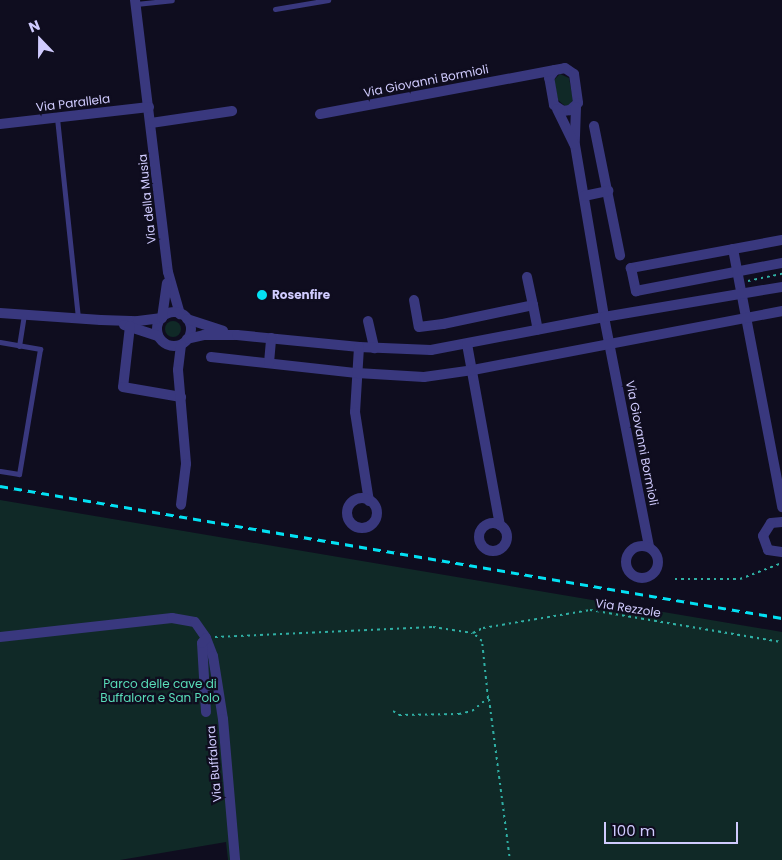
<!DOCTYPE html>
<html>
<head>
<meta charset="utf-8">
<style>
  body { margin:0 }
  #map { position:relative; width:782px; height:860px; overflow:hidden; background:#0f0d1f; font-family:Poppins,sans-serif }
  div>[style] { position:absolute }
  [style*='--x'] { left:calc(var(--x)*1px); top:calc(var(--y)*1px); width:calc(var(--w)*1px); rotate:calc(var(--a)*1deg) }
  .green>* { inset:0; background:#102927 }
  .round { border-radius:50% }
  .path>* { height:2px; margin-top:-1px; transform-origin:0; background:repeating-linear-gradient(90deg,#2fafa4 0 2.5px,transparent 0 6.5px) }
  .service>* { height:5px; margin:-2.5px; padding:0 2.5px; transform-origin:2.5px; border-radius:2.5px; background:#39387e }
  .minor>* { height:10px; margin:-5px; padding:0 5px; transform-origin:5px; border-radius:5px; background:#39387e }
  .minor>.ring { margin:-5px; padding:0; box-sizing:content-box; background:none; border:10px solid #39387e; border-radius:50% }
  .rail>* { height:2.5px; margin-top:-1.25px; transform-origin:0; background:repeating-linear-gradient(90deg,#03e1f3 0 8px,transparent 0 14px) }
  .dots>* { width:14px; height:14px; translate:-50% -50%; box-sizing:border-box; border:2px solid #0f0d1f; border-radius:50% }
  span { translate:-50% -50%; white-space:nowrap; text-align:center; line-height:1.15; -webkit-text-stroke:4.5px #0f0d1f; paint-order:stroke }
  .street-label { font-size:12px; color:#d0cbfe }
  .poi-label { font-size:12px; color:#d0cbfe; font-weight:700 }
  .left { translate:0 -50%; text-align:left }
  .park-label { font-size:12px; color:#59ddb9 }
  .north { position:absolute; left:15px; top:15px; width:50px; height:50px; -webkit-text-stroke:4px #0f0d1f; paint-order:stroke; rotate:338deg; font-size:14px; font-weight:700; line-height:20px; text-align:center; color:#d0cbfe }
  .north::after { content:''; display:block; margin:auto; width:18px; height:22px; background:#d0cbfe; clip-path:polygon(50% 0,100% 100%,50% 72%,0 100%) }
  .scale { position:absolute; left:604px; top:822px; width:134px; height:22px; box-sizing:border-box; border:2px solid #d0cbfe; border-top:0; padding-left:6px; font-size:15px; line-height:18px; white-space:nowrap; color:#d0cbfe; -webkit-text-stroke:4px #0f0d1f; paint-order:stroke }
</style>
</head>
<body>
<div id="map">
  <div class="green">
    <div style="clip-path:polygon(560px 74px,569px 78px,573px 100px,570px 105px,565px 106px,558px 100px,554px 80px)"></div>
    <div class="round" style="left:165px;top:321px;width:16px;height:16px"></div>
    <div style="clip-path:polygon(0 500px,782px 632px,782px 860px,228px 860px,226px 842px,120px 860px,0 860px)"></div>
  </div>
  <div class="path">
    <div style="--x:748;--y:281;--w:35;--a:-12"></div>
    <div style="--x:675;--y:579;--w:65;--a:0"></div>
    <div style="--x:740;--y:579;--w:45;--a:-20.9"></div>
    <div style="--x:215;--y:637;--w:218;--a:-2.6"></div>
    <div style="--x:433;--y:627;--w:40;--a:8.5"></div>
    <div style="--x:473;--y:633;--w:11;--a:-27"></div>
    <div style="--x:483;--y:628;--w:109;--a:-9.5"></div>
    <div style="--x:590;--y:610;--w:195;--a:9.5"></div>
    <div style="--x:489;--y:699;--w:162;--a:82.6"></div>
    <div style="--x:393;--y:711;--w:7;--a:34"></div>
    <div style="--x:399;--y:715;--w:60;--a:-1"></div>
    <div style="--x:459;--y:714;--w:13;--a:-13"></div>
    <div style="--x:472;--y:711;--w:21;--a:-39"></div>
    <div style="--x:488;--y:698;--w:57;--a:-96"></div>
    <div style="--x:482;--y:641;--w:12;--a:-138"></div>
  </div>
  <div class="service">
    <div style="--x:136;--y:4;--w:36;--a:-6"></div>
    <div style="--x:275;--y:9;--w:54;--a:-9.6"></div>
    <div style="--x:57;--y:118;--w:202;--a:84"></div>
    <div style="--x:0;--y:342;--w:41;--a:9.9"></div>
    <div style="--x:40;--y:349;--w:127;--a:99.5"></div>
    <div style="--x:19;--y:474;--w:19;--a:-171"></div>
    <div style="--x:19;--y:346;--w:31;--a:-81"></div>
  </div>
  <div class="minor">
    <div style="--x:135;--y:0;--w:274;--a:83.1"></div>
    <div style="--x:168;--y:272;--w:44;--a:74.1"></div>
    <div style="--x:565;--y:68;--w:11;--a:34"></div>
    <div style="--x:574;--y:74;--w:29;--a:82"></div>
    <div style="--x:578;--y:103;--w:11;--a:139"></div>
    <div style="--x:570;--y:110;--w:7;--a:172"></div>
    <div style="--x:563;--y:111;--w:11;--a:-146"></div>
    <div style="--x:554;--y:105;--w:27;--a:-100"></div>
    <div style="--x:549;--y:78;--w:10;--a:-53"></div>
    <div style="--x:555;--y:70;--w:10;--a:-11"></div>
    <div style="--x:576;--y:107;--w:38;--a:92"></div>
    <div style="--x:575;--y:145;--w:174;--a:80.4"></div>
    <div style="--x:604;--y:317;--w:234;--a:78.9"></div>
    <div style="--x:557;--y:109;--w:39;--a:64"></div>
    <div style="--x:320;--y:114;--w:239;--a:-10.6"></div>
    <div style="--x:151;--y:123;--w:82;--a:-8.4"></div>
    <div style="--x:0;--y:124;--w:150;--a:-6.5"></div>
    <div style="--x:594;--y:126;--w:132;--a:78.6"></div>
    <div style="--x:584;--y:196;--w:25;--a:-12"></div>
    <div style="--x:782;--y:240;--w:154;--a:169.5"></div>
    <div style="--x:631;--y:268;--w:24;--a:78"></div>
    <div style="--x:636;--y:291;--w:149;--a:-10.9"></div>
    <div style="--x:733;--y:249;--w:263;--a:79.2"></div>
    <div style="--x:527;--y:277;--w:29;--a:78"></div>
    <div style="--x:414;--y:300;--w:27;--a:80"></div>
    <div style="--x:419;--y:327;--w:24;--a:-7"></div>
    <div style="--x:443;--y:324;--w:92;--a:-11.9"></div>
    <div style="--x:533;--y:305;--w:25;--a:79"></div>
    <div class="ring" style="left:157px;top:312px;width:24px;height:24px"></div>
    <div style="--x:0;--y:313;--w:101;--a:4"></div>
    <div style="--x:101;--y:320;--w:37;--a:2"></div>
    <div style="--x:138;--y:321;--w:24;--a:-7"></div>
    <div style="--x:162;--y:318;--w:35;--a:-82"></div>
    <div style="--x:187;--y:319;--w:38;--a:18"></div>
    <div style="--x:368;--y:321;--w:28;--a:77"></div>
    <div style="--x:124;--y:325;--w:36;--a:18"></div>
    <div style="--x:130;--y:326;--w:61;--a:96.5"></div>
    <div style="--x:123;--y:387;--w:59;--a:9.8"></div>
    <div style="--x:187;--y:339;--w:17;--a:-13"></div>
    <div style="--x:204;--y:335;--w:33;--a:0"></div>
    <div style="--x:237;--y:335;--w:123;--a:5.6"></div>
    <div style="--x:359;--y:347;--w:72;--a:2.4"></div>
    <div style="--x:431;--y:350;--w:176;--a:-10.8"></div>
    <div style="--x:604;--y:317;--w:181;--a:-9.6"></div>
    <div style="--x:467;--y:344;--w:184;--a:79.7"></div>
    <div style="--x:181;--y:345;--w:25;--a:97"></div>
    <div style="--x:178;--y:370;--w:94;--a:85.1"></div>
    <div style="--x:186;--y:464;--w:41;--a:97"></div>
    <div style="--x:359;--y:347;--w:65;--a:93.5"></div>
    <div style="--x:355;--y:412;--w:90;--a:81.1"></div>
    <div style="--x:211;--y:357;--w:147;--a:6.3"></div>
    <div style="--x:357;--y:373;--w:67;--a:3.4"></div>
    <div style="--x:424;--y:377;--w:49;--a:-8.1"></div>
    <div style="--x:473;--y:370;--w:315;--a:-10.8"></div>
    <div style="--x:269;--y:363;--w:25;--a:-85"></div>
    <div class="ring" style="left:347px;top:498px;width:20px;height:20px"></div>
    <div style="--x:782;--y:522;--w:11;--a:175"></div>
    <div style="--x:771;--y:523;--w:15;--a:122"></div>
    <div style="--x:763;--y:536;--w:15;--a:70"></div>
    <div style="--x:768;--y:550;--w:14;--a:8"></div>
    <div class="ring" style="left:479px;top:523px;width:18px;height:18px"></div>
    <div class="ring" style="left:626px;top:546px;width:22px;height:22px"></div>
    <div style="--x:0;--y:637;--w:173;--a:-6.3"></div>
    <div style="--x:172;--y:618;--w:23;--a:10"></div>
    <div style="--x:195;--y:622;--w:19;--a:55"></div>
    <div style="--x:206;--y:638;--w:19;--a:69"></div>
    <div style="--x:213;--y:656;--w:64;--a:81"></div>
    <div style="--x:223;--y:719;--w:142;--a:85.1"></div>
    <div style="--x:206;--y:712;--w:69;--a:-93.3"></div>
    <div style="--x:202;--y:643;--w:6;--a:-51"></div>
  </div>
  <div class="rail">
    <div style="--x:0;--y:486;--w:793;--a:9.58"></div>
  </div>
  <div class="dots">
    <div style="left:262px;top:295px;background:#03e1f3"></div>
  </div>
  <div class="street-label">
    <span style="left:426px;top:81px;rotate:-11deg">Via Giovanni Bormioli</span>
    <span style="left:73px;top:103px;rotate:-7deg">Via Parallela</span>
    <span style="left:147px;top:199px;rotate:-96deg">Via della Musia</span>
    <span style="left:642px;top:443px;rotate:79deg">Via Giovanni Bormioli</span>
    <span style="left:628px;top:608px;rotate:9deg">Via Rezzole</span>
    <span style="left:214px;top:764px;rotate:-95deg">Via Buffalora</span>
  </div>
  <div class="poi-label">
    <span class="left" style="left:272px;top:295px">Rosenfire</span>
  </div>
  <div class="park-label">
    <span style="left:160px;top:691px">Parco delle cave di<br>Buffalora e San Polo</span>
  </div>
  <div class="north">N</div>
  <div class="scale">100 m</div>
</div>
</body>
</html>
